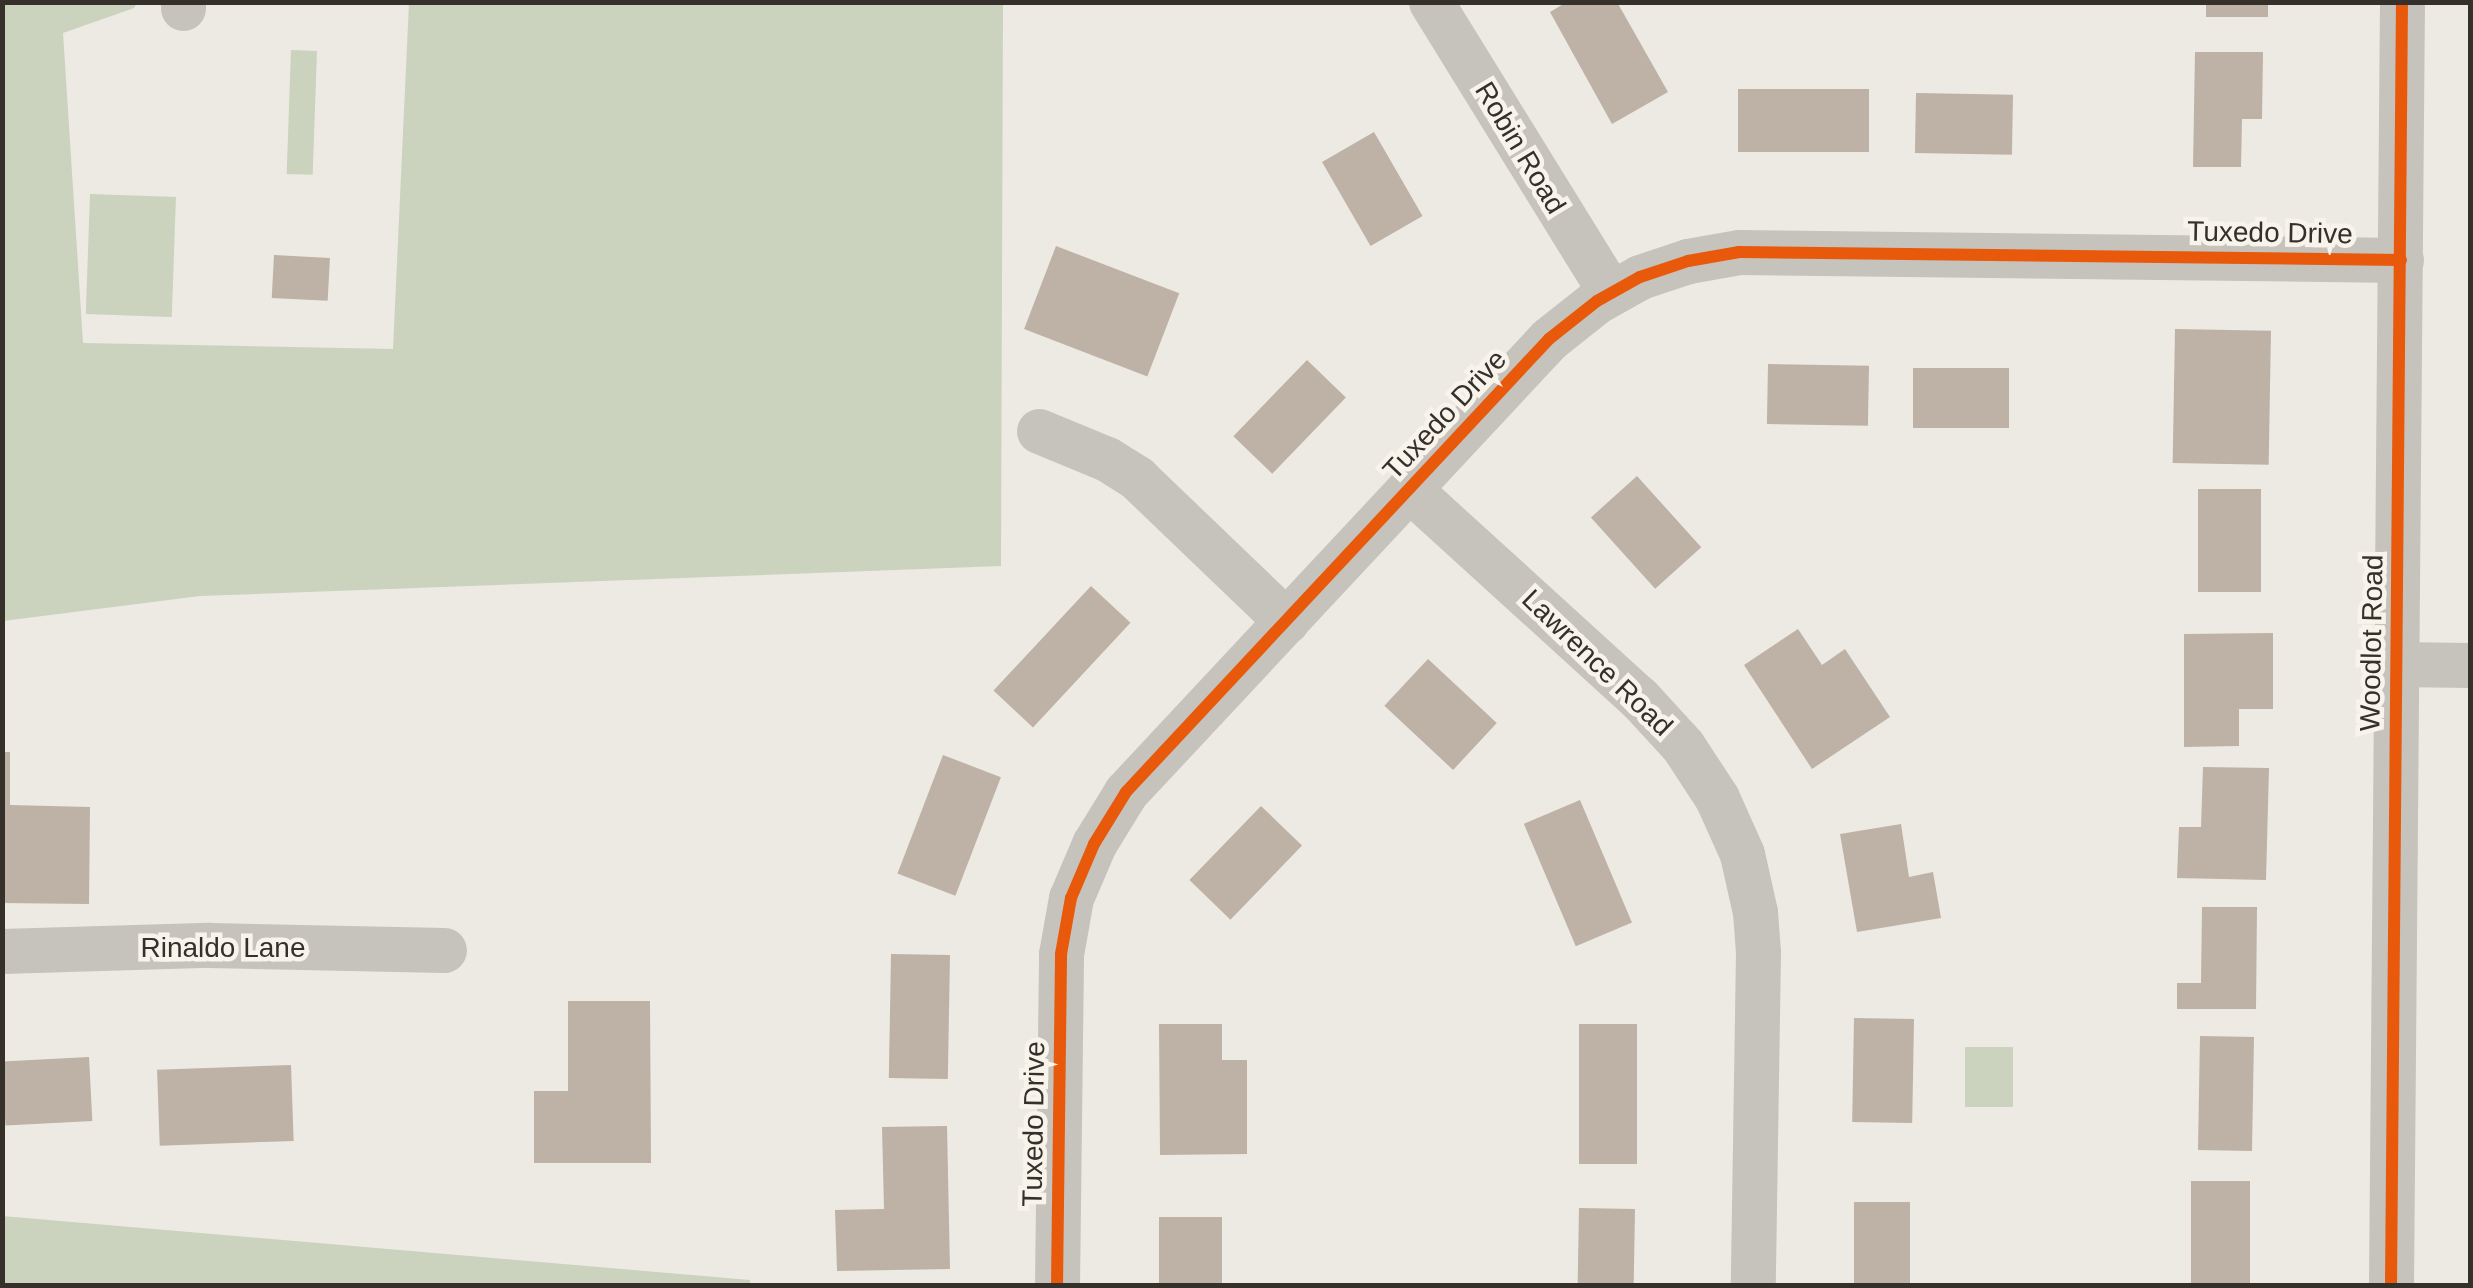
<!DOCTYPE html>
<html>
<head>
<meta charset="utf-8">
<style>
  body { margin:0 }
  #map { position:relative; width:2473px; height:1288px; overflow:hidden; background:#eceae3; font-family:Arial,sans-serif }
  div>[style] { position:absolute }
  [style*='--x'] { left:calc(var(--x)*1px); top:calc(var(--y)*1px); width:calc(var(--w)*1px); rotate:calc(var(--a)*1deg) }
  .green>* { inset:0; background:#cbd2be; transform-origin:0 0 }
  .building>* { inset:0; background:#beb1a6; transform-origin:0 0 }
  .minor>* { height:45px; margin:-22.5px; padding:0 22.5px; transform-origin:22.5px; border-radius:22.5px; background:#c6c2bc }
  .cycleway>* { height:12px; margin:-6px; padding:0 6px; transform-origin:6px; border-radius:6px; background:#e8590c }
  span { translate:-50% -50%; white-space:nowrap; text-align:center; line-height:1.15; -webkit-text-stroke:9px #f8f4eb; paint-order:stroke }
  .street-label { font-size:28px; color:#36302a }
  .frame { position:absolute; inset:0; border:5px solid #36302a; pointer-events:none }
</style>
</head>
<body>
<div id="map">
  <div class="green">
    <div style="clip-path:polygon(2px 3px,137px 3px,134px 8px,63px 33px,83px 343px,393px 349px,409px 3px,1003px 3px,1001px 566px,200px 596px,3px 621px)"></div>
    <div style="left:291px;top:50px;width:26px;height:124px;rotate:2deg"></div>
    <div style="left:90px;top:194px;width:86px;height:120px;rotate:2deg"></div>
    <div style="left:1965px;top:1047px;width:48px;height:60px"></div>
    <div style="clip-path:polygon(2px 1216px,750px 1280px,750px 1285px,3px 1285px)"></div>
  </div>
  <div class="building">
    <div style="clip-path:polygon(1567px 2px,1617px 2px,1668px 92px,1612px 124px,1550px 12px)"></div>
    <div style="left:2206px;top:2px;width:62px;height:15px"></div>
    <div style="clip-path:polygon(2195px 52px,2263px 52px,2262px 119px,2242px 119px,2241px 167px,2193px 167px)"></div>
    <div style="left:1869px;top:89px;width:63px;height:131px;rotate:90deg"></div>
    <div style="left:1916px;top:93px;width:97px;height:60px;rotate:1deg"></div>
    <div style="left:1374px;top:132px;width:97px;height:60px;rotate:60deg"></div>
    <div style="left:1056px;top:246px;width:132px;height:89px;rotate:21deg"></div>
    <div style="left:274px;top:255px;width:56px;height:43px;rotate:3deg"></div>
    <div style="left:2175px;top:329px;width:96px;height:134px;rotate:1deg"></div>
    <div style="left:1307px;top:360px;width:54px;height:106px;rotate:44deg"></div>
    <div style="left:1768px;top:364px;width:101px;height:60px;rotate:1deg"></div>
    <div style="left:1913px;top:368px;width:96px;height:60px"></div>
    <div style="left:1637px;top:476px;width:96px;height:62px;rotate:48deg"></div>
    <div style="left:2198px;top:489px;width:63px;height:103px"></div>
    <div style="left:1091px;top:586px;width:54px;height:143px;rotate:43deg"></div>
    <div style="clip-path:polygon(1798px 629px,1822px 665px,1845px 649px,1890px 717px,1812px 769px,1744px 665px)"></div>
    <div style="clip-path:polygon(2273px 633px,2273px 709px,2239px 709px,2239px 746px,2184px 747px,2184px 634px)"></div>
    <div style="left:1428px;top:659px;width:94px;height:64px;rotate:43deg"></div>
    <div style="clip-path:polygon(2px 752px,10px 752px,10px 805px,90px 807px,89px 904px,2px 903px)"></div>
    <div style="left:943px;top:755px;width:62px;height:127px;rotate:21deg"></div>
    <div style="clip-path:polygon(2203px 767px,2269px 768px,2266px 880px,2177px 878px,2179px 827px,2201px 827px)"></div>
    <div style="left:1580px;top:800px;width:133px;height:61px;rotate:67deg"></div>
    <div style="left:1261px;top:806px;width:57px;height:103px;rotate:44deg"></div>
    <div style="clip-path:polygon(1901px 824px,1909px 877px,1933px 872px,1941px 918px,1857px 932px,1840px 834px)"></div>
    <div style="clip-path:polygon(2202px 907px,2257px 907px,2256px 1009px,2177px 1009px,2177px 983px,2201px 983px)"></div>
    <div style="left:891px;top:954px;width:59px;height:124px;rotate:1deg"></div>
    <div style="clip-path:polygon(568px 1001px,650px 1001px,651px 1163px,534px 1163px,534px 1091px,568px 1091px)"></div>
    <div style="left:1854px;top:1018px;width:60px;height:104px;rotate:1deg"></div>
    <div style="clip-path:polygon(1159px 1024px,1222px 1024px,1222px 1060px,1247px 1060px,1247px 1154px,1160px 1155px)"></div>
    <div style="left:1579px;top:1024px;width:58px;height:140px"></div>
    <div style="left:2200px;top:1036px;width:54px;height:114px;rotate:1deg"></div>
    <div style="left:89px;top:1057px;width:64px;height:87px;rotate:87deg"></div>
    <div style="left:291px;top:1065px;width:76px;height:134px;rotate:88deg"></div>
    <div style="clip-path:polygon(947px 1126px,950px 1269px,837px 1271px,835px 1210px,884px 1209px,882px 1127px)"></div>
    <div style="left:2191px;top:1181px;width:59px;height:103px"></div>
    <div style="left:1854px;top:1202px;width:56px;height:84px"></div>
    <div style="left:1579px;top:1208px;width:56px;height:78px;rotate:1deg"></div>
    <div style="left:1222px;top:1217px;width:69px;height:63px;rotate:90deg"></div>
  </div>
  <div class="minor">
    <div style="--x:183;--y:2;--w:6;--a:90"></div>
    <div style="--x:1431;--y:2;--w:342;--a:58.3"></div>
    <div style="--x:1039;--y:431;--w:74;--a:22.4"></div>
    <div style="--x:1107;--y:459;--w:36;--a:32"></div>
    <div style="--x:1137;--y:478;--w:207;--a:43.8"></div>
    <div style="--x:1409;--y:489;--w:311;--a:42.3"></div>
    <div style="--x:1639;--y:698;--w:65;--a:47.5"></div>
    <div style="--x:1683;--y:746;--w:62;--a:56.8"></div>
    <div style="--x:1717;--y:798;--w:61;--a:65.9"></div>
    <div style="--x:1742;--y:854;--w:59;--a:77.4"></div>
    <div style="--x:1755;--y:912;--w:40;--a:85.7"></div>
    <div style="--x:1758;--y:952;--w:334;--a:90.9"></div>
    <div style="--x:2396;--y:664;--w:74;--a:0.8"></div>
    <div style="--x:2;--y:951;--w:207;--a:-1.7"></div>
    <div style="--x:209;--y:945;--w:235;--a:1.2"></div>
    <div style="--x:1057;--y:1286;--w:332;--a:-89.3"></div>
    <div style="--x:1061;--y:954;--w:57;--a:-79.9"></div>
    <div style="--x:1071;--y:898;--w:59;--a:-66.9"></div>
    <div style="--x:1094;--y:844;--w:61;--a:-58.4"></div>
    <div style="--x:1126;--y:792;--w:620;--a:-46.96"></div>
    <div style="--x:1549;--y:339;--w:61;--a:-38.4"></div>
    <div style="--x:1597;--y:301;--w:49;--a:-29.2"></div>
    <div style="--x:1640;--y:277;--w:51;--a:-18.4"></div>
    <div style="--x:1688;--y:261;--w:52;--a:-10"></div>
    <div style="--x:1739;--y:252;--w:662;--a:0.69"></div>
    <div style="--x:2391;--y:1286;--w:1284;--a:-89.51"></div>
  </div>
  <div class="cycleway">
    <div style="--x:1057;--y:1286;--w:332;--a:-89.3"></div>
    <div style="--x:1061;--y:954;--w:57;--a:-79.9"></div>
    <div style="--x:1071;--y:898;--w:59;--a:-66.9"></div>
    <div style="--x:1094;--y:844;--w:61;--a:-58.4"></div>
    <div style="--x:1126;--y:792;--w:620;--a:-46.96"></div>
    <div style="--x:1549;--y:339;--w:61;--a:-38.4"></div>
    <div style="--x:1597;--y:301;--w:49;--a:-29.2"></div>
    <div style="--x:1640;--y:277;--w:51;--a:-18.4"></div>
    <div style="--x:1688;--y:261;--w:52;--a:-10"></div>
    <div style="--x:1739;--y:252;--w:662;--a:0.69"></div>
    <div style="--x:2391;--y:1286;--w:1284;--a:-89.51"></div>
  </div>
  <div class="street-label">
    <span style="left:1520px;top:148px;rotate:59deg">Robin Road</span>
    <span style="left:2270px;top:233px;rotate:1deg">Tuxedo Drive</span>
    <span style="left:1445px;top:415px;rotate:-47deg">Tuxedo Drive</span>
    <span style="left:2372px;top:643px;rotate:-89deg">Woodlot Road</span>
    <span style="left:1597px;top:663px;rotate:44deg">Lawrence Road</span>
    <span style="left:223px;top:948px">Rinaldo Lane</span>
    <span style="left:1034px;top:1124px;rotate:-89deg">Tuxedo Drive</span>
  </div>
  <div class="frame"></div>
</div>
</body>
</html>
